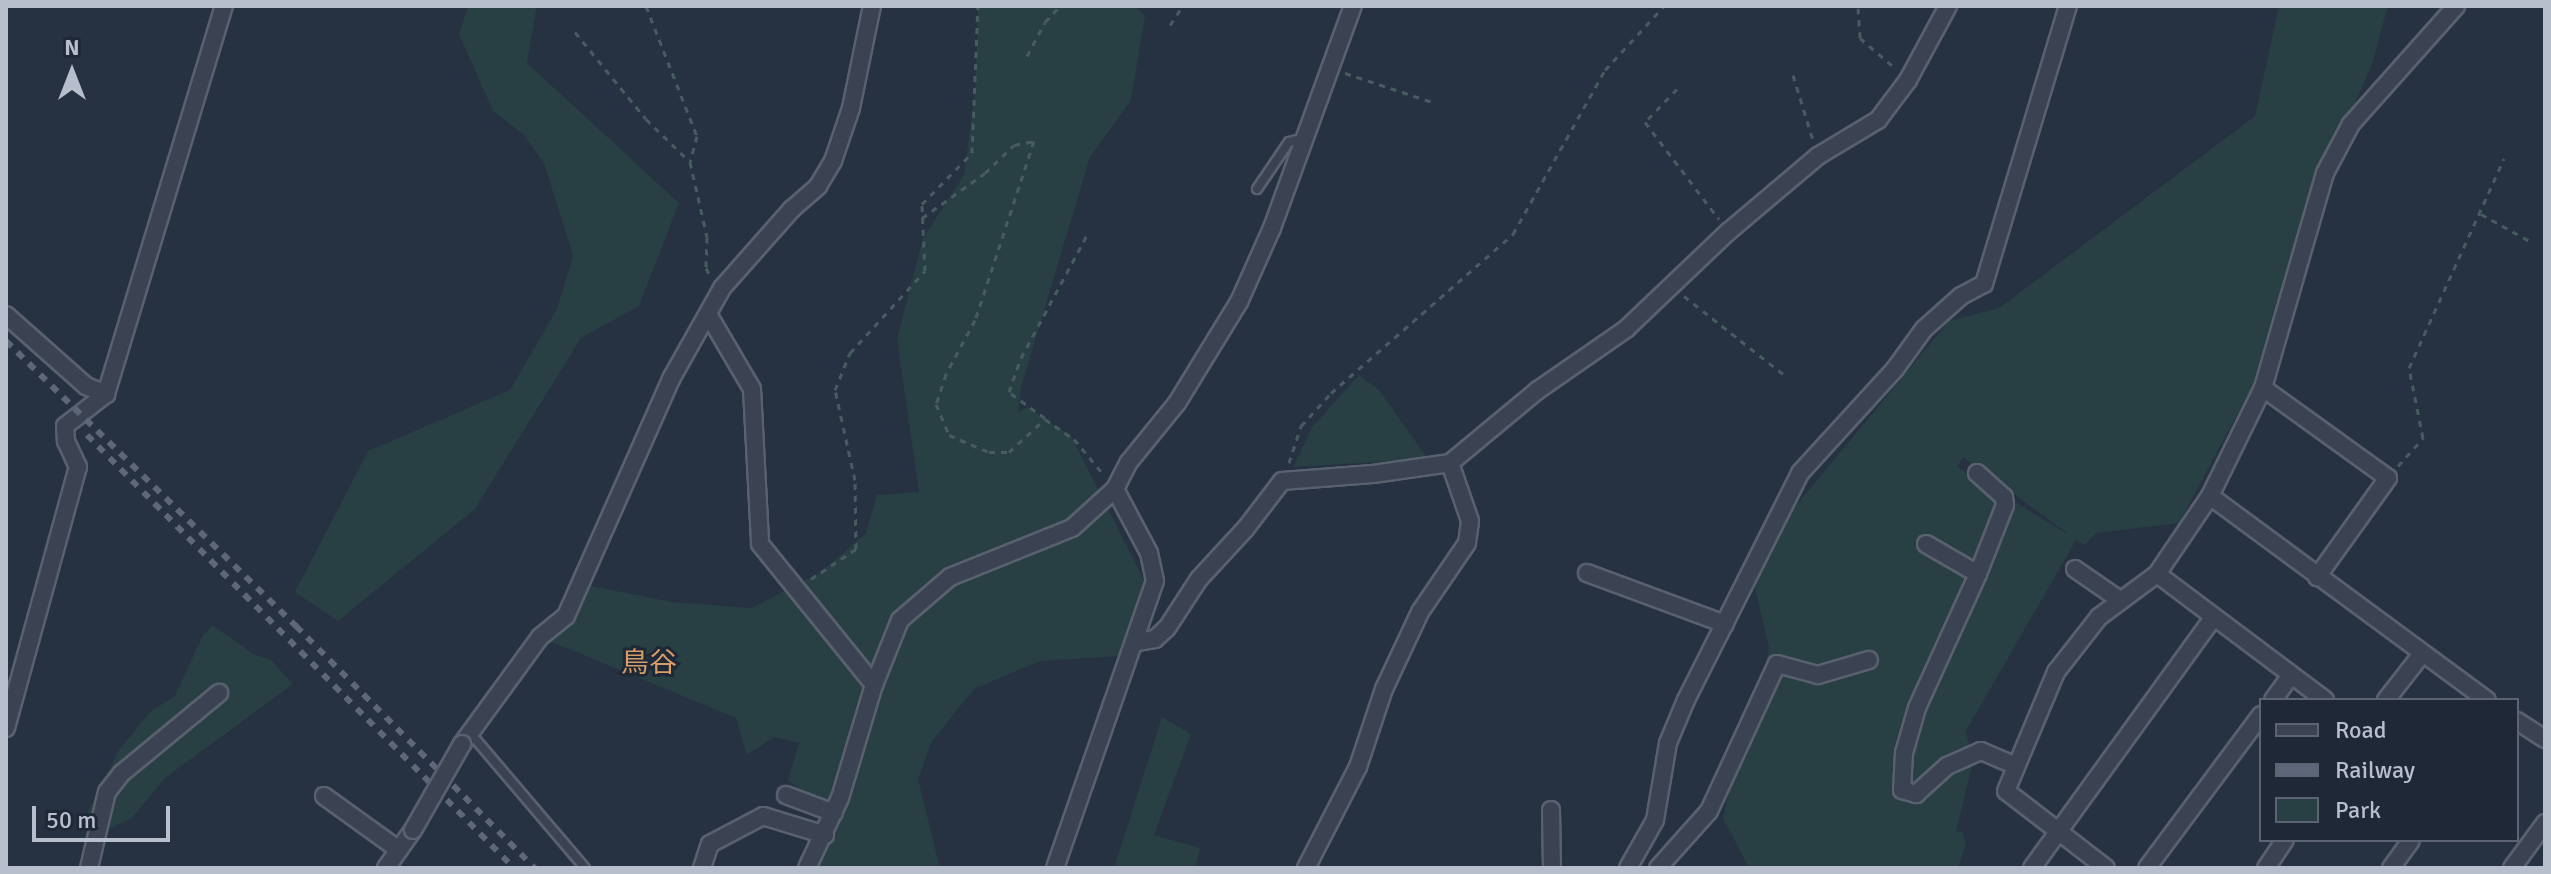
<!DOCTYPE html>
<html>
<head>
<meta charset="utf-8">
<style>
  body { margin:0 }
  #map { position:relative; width:2551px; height:874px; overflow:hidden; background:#263142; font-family:Signika,"Noto Sans JP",sans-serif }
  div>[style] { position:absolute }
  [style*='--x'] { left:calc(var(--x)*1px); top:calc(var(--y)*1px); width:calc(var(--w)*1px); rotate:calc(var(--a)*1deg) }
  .green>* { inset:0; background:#283f43 }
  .path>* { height:3px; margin-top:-1.5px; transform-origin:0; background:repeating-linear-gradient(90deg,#475c60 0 6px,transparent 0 12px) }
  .roads { filter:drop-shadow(2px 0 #59616f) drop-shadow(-2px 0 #59616f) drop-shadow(0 2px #59616f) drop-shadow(0 -2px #59616f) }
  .service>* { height:8px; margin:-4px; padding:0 4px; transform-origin:4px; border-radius:4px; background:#3b4352 }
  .minor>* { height:16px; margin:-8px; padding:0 8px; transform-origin:8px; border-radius:8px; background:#3b4352 }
  .rail>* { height:6px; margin-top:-3px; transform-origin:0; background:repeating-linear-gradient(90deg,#5d6779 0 8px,transparent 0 16px) }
  .bridges { filter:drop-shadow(2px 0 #59616f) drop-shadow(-2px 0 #59616f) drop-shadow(0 2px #59616f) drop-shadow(0 -2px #59616f) }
  .minor-bridge>* { height:16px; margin:-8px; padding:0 8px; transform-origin:8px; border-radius:8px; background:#3b4352 }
  span { translate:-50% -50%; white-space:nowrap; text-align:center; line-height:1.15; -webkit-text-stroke:6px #1f2837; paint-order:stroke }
  .quarter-label { font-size:28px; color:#d79d68 }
  .frame { position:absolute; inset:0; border:8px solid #b8bfcc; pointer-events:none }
  .legend { position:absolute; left:2259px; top:698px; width:260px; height:144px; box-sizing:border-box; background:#1f2837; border:2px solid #5c6473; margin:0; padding:10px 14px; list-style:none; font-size:24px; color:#b8bfcc }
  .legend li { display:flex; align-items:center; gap:16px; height:40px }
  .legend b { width:40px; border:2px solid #5c6473 }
  .north { position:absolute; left:32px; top:32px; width:80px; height:80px; -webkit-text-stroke:6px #1f2837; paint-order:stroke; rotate:0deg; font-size:22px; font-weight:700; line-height:32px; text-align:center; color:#b8bfcc }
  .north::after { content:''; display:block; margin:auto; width:28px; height:36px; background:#b8bfcc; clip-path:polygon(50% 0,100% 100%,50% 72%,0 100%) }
  .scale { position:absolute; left:32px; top:806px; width:138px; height:36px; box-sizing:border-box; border:4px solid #b8bfcc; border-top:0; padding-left:10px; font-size:24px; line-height:28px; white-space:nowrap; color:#b8bfcc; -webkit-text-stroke:6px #1f2837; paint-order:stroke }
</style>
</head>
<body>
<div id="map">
  <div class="green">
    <div style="clip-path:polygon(468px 6px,537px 6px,527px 63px,679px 203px,639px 306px,581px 338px,475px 509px,338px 621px,295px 592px,368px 451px,510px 390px,557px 309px,573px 256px,544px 163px,524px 135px,493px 111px,459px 34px)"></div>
    <div style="clip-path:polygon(978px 6px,1135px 6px,1145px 16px,1131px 100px,1090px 157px,1021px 387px,1018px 412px,1028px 407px,1071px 436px,1145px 582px,1120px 656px,1040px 661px,974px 689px,932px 741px,918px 779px,940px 868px,807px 868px,825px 809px,788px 780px,799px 743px,774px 737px,747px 755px,736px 718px,540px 637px,581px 584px,672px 602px,752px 608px,822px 571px,866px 533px,877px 495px,919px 492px,897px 339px,923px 238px,964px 175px,975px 92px)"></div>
    <div style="clip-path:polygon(evenodd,2279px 6px,2388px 6px,2372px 64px,2325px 173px,2252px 387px,2179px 523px,2097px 533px,2084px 545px,2076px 540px,1966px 731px,1973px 762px,1956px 832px,1962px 831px,1966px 844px,1958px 868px,1749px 868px,1723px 818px,1731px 783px,1748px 754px,1769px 648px,1755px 588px,1780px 525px,1949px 321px,1999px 308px,2255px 116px,2279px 6px,1963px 457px,2066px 532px,2066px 533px,1957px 467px,1963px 457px)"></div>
    <div style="clip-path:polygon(1359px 375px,1379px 390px,1428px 459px,1293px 467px,1313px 426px)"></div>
    <div style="clip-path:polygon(212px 625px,255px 655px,270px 659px,293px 684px,165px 778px,132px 818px,97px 835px,82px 823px,119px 750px,150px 712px,175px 696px,202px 637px)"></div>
    <div style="clip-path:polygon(1162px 717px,1191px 734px,1154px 835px,1200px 848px,1195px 868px,1114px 868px)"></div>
  </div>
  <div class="path">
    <div style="--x:646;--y:6;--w:140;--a:68.6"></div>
    <div style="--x:697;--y:136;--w:27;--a:105"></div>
    <div style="--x:690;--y:162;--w:77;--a:77.2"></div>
    <div style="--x:707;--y:237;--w:31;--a:92"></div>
    <div style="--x:706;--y:268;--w:10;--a:61"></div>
    <div style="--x:1858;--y:8;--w:30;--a:86"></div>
    <div style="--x:1860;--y:38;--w:46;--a:40.6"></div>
    <div style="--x:1170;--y:25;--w:23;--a:-56"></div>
    <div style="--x:575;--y:32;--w:112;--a:50.8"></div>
    <div style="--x:646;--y:119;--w:60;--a:44.3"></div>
    <div style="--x:1027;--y:56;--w:38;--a:-62"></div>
    <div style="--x:1045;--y:22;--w:22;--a:-47"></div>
    <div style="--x:1345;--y:73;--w:95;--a:18.4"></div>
    <div style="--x:1793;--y:75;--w:68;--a:72.9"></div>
    <div style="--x:1677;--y:89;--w:46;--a:134.1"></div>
    <div style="--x:1645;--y:122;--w:122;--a:52.7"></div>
    <div style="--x:2481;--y:214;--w:60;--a:29.1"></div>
    <div style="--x:922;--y:218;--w:77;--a:-35.5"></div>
    <div style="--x:985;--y:173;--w:40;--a:-44"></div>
    <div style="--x:1014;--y:145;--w:20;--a:-11"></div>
    <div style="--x:1034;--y:141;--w:188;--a:108.2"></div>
    <div style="--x:975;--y:320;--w:61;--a:118.2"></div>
    <div style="--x:946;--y:374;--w:32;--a:108"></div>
    <div style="--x:936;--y:404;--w:34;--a:67"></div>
    <div style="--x:949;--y:435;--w:43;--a:23"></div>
    <div style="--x:989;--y:452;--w:20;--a:0"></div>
    <div style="--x:1009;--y:452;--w:49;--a:-42.5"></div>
    <div style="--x:1045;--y:419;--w:35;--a:35"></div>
    <div style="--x:1074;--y:439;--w:47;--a:50.2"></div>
    <div style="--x:1684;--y:296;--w:126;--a:38.2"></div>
    <div style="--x:1045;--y:418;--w:44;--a:-144.2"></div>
    <div style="--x:1009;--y:392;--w:36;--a:-71"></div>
    <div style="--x:1021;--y:358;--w:144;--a:-61.8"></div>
    <div style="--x:1289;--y:463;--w:39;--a:-72"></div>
    <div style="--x:1301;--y:426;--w:45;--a:-47.7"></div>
    <div style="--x:1331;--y:393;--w:242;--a:-41.1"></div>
    <div style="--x:1513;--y:234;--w:188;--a:-60.7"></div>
    <div style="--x:1605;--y:70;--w:87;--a:-47.3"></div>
    <div style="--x:2398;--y:466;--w:38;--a:-48"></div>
    <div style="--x:2423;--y:438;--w:71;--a:-101.3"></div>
    <div style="--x:2409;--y:368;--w:230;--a:-65.6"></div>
    <div style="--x:811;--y:579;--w:54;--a:-33.7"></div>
    <div style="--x:856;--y:549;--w:69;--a:-90.8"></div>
    <div style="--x:855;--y:480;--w:92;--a:-102.5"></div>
    <div style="--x:835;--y:390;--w:40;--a:-68"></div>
    <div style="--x:850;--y:353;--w:111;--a:-47.6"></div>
    <div style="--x:925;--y:271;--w:67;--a:-92.6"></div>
    <div style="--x:922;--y:204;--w:71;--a:-45.6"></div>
    <div style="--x:972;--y:153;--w:147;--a:-87.7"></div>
  </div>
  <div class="roads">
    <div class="service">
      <div style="--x:1257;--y:189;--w:57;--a:-55.8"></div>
      <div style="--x:1289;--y:142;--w:16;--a:-15"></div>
      <div style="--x:471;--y:734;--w:176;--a:49.6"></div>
    </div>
    <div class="minor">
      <div style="--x:708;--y:314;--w:87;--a:59.6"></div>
      <div style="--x:752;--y:389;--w:155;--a:87"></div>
      <div style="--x:760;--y:544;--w:181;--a:51"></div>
      <div style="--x:6;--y:315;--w:107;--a:41.6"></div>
      <div style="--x:86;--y:386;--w:22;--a:22"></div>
      <div style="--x:2263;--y:388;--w:154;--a:35.8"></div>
      <div style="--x:2388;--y:478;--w:122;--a:125.6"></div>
      <div style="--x:1977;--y:473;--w:36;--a:42"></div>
      <div style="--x:2004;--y:497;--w:8;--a:83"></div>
      <div style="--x:2005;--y:505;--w:74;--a:111.4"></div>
      <div style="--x:1978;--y:574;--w:147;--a:114.5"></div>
      <div style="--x:1917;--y:708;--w:47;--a:106.1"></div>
      <div style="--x:1904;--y:753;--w:37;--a:93"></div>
      <div style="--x:1902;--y:790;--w:15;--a:16"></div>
      <div style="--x:1916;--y:794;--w:42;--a:-42.1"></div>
      <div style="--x:1947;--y:766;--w:37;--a:-24"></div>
      <div style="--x:1981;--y:751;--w:38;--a:23"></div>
      <div style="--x:2210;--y:496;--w:344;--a:36.4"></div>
      <div style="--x:1926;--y:544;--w:60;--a:30"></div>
      <div style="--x:2075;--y:569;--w:55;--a:34.6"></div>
      <div style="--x:1587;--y:573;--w:147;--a:20.3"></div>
      <div style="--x:1137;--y:642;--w:18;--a:-9"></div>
      <div style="--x:1155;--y:639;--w:16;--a:-43"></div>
      <div style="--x:1167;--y:628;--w:59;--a:-56.9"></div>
      <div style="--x:1199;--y:579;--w:69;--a:-47.3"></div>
      <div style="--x:1246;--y:528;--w:59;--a:-52.5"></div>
      <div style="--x:1282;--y:481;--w:91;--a:-4.4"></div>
      <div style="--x:1373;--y:474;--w:78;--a:-8.1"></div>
      <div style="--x:1450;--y:463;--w:114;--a:-39.7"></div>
      <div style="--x:1538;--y:390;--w:107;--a:-34.7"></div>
      <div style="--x:1626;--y:329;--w:141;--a:-43.6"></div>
      <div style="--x:1728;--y:232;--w:118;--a:-40.2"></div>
      <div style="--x:1818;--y:156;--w:70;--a:-31"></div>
      <div style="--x:1878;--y:120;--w:50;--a:-53.1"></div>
      <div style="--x:1908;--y:80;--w:84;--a:-61.6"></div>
      <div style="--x:2273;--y:700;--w:31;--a:-54"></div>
      <div style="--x:2325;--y:700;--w:210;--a:-143.1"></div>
      <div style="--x:2157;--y:574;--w:94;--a:-55.8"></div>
      <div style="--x:2210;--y:496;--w:120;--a:-63.9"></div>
      <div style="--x:2263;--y:388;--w:224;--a:-73.9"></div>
      <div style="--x:2325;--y:173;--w:55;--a:-62"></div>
      <div style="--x:2351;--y:124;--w:158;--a:-48.3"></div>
      <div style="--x:2386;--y:700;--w:58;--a:-52"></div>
      <div style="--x:2517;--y:721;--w:33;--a:33"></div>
      <div style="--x:6;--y:728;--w:271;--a:-74.6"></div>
      <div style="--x:78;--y:467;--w:29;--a:-115"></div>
      <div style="--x:66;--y:441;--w:15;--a:-94"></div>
      <div style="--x:65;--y:426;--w:52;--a:-38"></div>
      <div style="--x:106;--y:394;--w:406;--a:-73.1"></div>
      <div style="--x:462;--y:744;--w:132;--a:-53.9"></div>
      <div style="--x:540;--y:637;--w:33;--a:-39"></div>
      <div style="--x:566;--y:616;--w:259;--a:-66.1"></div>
      <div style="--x:671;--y:379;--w:104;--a:-60.7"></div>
      <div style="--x:722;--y:288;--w:106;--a:-48.5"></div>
      <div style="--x:792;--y:209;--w:35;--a:-41"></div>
      <div style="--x:818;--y:186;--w:29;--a:-59"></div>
      <div style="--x:833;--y:161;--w:56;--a:-71.2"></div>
      <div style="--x:851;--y:108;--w:104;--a:-78.4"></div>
      <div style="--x:786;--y:795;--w:51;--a:20.6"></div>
      <div style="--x:324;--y:796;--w:92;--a:35.8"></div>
      <div style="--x:1551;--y:810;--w:58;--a:89"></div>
      <div style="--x:89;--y:868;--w:78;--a:-76.7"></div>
      <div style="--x:107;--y:792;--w:24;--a:-52"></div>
      <div style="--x:122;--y:773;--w:126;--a:-39.5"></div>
      <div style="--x:386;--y:868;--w:47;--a:-54.6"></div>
      <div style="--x:702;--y:868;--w:25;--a:-72"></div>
      <div style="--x:710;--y:844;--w:60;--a:-27.8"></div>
      <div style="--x:763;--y:816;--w:65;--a:17"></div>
      <div style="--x:807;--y:868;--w:77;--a:-64.8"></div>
      <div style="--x:840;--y:798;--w:118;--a:-73.3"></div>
      <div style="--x:874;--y:685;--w:70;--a:-68.2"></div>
      <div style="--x:900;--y:620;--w:66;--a:-40.7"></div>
      <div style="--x:950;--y:577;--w:131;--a:-21.9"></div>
      <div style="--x:1072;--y:528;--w:58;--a:-42.2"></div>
      <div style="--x:1115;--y:489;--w:30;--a:-63"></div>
      <div style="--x:1129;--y:462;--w:76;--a:-50.9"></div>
      <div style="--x:1177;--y:403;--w:119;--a:-58.5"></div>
      <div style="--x:1239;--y:302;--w:81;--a:-66"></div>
      <div style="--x:1272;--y:228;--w:236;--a:-70"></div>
      <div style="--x:1055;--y:868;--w:304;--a:-70.8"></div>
      <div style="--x:1155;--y:581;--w:29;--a:-102"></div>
      <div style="--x:1149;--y:553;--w:72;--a:-118"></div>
      <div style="--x:1306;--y:868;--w:114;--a:-62.8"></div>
      <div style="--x:1358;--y:767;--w:82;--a:-71.6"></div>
      <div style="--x:1384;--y:689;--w:85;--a:-64.9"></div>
      <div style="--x:1420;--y:612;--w:83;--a:-55.7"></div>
      <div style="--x:1467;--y:543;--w:22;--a:-82"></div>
      <div style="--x:1470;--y:521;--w:61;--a:-109"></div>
      <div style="--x:1628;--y:868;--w:55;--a:-60.6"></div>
      <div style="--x:1655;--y:820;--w:78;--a:-80.4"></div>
      <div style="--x:1668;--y:743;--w:47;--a:-67.3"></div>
      <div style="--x:1686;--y:700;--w:254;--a:-63.3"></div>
      <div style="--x:1800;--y:473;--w:141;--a:-47.6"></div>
      <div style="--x:1895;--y:369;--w:49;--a:-54.1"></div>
      <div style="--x:1924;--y:329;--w:50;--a:-41.7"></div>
      <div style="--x:1961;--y:296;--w:26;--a:-28"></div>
      <div style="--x:1984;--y:284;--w:290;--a:-73.2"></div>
      <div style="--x:1658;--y:868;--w:76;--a:-48.2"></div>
      <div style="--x:1709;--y:811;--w:162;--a:-65.2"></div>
      <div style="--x:1777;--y:664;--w:42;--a:15"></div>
      <div style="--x:1818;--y:675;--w:53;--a:-16.4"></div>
      <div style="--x:2032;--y:868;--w:309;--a:-54.1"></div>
      <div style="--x:2106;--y:868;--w:126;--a:-142.4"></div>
      <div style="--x:2006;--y:791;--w:129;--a:-67.2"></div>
      <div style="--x:2056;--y:672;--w:70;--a:-52"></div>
      <div style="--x:2099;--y:617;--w:72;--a:-36.6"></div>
      <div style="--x:2147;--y:868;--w:191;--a:-53.3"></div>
      <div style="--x:2266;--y:868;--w:34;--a:-56"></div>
      <div style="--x:2391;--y:868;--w:34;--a:-54"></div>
      <div style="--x:2512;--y:868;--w:56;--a:-53.7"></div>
    </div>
  </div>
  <div class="rail">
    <div style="--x:6;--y:341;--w:407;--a:44.5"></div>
    <div style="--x:296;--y:626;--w:340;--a:45.4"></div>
    <div style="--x:87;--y:435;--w:608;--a:45.4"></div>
  </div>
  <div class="bridges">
    <div class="minor-bridge">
      <div style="--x:413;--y:830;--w:99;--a:-60.3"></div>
    </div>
  </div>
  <div class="quarter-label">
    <span style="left:649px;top:663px">鳥谷</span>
  </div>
  <div class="frame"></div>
  <ul class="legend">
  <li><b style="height:10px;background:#3b4352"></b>Road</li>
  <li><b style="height:10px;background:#5d6779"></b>Railway</li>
  <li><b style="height:22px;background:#283f43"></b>Park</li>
  </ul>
  <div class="north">N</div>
  <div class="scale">50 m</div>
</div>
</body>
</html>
